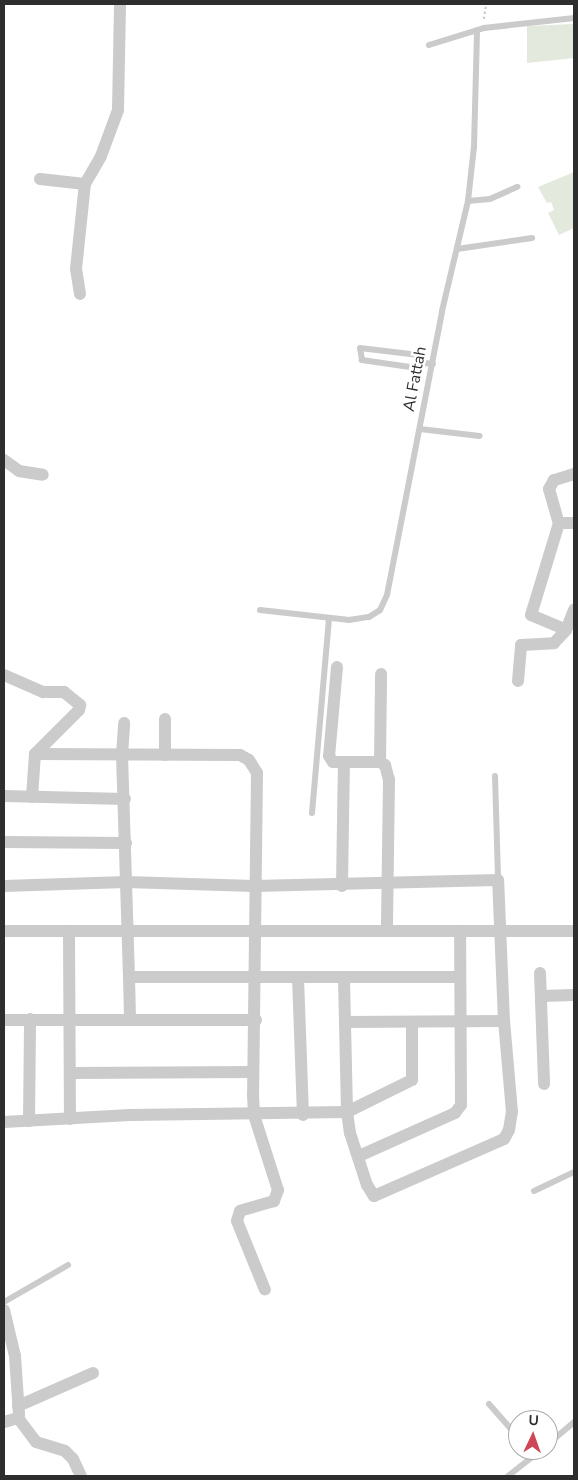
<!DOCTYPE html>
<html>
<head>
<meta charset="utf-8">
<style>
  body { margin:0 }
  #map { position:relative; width:578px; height:1480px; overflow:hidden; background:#fff; font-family:"Nunito Sans",sans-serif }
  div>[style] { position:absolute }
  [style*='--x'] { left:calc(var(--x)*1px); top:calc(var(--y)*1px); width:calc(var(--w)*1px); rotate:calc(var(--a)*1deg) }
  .green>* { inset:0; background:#e4e9dd }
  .path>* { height:2px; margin-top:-1px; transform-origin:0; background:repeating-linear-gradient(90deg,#c8c8c8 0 2.5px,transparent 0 5px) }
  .lane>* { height:6px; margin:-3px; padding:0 3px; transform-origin:3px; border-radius:3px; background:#cbcbcb }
  .street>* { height:12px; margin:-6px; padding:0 6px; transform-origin:6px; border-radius:6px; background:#cbcbcb }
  span { translate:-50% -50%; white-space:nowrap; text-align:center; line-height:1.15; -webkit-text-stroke:5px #fff; paint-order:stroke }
  .street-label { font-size:16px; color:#2e2e2e }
  .frame { position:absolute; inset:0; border:5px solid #2e2e2e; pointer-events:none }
  .north { position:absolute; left:508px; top:1410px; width:50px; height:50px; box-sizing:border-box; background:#fff; border:1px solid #ababab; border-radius:50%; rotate:3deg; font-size:14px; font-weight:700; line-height:20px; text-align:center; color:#2e2e2e }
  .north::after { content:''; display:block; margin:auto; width:18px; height:22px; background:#cf4657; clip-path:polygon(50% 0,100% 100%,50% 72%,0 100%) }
</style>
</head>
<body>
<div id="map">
  <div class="green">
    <div style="clip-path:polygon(574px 24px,574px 58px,527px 63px,527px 26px)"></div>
    <div style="clip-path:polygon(574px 172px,574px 228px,559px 235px,548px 213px,554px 210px,551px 202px,547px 203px,538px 187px)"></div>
  </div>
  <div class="path">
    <div style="--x:484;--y:19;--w:15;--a:-82"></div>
  </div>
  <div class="lane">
    <div style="--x:429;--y:45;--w:58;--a:-17.2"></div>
    <div style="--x:484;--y:28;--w:91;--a:-6.3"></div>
    <div style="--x:468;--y:201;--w:22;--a:-5"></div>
    <div style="--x:490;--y:199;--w:30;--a:-24"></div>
    <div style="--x:457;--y:249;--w:76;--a:-8.3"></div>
    <div style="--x:425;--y:363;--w:9;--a:148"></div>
    <div style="--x:417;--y:368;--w:56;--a:-171.7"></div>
    <div style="--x:362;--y:360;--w:12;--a:-99"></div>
    <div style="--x:360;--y:348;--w:59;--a:6.8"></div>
    <div style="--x:419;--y:355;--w:10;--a:53"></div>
    <div style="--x:425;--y:363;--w:8;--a:7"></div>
    <div style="--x:420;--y:429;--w:60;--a:6.7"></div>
    <div style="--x:260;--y:610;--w:90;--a:6.4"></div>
    <div style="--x:349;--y:620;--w:20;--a:-9"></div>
    <div style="--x:369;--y:617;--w:13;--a:-32"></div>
    <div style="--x:380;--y:610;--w:17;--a:-65"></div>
    <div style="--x:387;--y:595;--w:289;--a:-79"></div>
    <div style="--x:442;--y:311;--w:113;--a:-76.7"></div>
    <div style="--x:468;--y:201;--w:54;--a:-83.7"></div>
    <div style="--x:474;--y:147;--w:117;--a:-88.5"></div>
    <div style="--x:495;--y:776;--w:104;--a:88.3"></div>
    <div style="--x:312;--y:813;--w:195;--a:-85"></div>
    <div style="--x:534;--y:1191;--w:44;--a:-25.4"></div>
    <div style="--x:4;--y:1302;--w:74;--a:-30"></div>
    <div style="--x:489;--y:1404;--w:44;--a:48.7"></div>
    <div style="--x:548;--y:1444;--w:34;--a:-40"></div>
    <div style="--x:508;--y:1476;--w:42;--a:-38.2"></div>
  </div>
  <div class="street">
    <div style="--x:40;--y:179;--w:45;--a:6.3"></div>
    <div style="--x:80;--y:294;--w:25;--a:-99"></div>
    <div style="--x:76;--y:269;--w:85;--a:-84"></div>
    <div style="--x:85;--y:184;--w:32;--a:-60"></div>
    <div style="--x:101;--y:156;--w:49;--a:-69.7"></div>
    <div style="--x:118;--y:110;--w:106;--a:-88.9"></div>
    <div style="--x:4;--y:460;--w:19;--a:36"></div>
    <div style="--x:19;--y:471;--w:24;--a:9"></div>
    <div style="--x:574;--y:474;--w:21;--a:163"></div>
    <div style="--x:554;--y:480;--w:10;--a:119"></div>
    <div style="--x:549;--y:489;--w:35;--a:74"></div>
    <div style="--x:559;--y:523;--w:15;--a:0"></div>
    <div style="--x:559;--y:523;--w:96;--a:106.9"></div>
    <div style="--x:531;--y:615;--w:38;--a:23"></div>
    <div style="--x:566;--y:630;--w:22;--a:-68"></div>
    <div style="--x:337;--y:667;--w:89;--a:95.1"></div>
    <div style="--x:329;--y:756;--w:7;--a:56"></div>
    <div style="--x:333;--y:762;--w:11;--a:0"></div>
    <div style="--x:4;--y:675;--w:43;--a:23.6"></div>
    <div style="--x:43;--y:692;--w:21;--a:0"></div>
    <div style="--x:64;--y:692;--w:21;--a:39"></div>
    <div style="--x:80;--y:705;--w:5;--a:101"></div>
    <div style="--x:79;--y:710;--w:62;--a:135"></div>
    <div style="--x:35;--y:754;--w:43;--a:94"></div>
    <div style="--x:518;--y:681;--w:36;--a:-85"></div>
    <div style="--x:521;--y:645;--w:33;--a:-3"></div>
    <div style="--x:554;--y:643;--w:18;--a:-47"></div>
    <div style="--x:165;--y:719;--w:36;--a:90"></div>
    <div style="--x:35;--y:754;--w:205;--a:0.3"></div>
    <div style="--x:240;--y:755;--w:10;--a:29"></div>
    <div style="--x:249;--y:760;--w:15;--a:58"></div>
    <div style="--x:257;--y:773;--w:322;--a:90.7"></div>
    <div style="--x:253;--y:1095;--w:20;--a:87"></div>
    <div style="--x:254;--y:1115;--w:79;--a:72.3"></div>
    <div style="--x:278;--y:1190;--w:12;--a:110"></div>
    <div style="--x:274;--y:1201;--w:35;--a:164"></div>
    <div style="--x:240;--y:1211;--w:10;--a:107"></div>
    <div style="--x:237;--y:1221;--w:74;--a:67.9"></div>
    <div style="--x:380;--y:762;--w:6;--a:31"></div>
    <div style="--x:385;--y:765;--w:16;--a:75"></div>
    <div style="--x:389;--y:780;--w:150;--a:90.8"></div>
    <div style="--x:4;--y:796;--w:121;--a:1.4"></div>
    <div style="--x:4;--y:842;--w:122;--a:0.5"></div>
    <div style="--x:4;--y:886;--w:122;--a:-1.9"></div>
    <div style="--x:126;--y:882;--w:127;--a:-91.8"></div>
    <div style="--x:122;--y:755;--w:32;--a:-86"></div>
    <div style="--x:342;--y:886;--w:124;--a:-89.1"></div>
    <div style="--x:344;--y:762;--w:36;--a:0"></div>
    <div style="--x:380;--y:762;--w:88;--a:-89.3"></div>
    <div style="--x:4;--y:931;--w:570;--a:0"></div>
    <div style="--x:69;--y:933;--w:186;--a:89.7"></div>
    <div style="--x:540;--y:973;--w:111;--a:87.9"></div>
    <div style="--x:129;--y:977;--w:41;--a:88.6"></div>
    <div style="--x:298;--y:978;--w:137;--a:87.9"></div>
    <div style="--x:344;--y:979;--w:133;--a:88.7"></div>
    <div style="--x:347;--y:1112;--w:21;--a:82"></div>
    <div style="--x:350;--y:1133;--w:55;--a:71.9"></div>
    <div style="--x:367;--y:1185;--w:13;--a:58"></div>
    <div style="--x:374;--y:1196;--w:142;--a:-23.7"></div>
    <div style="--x:504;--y:1139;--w:10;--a:-61"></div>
    <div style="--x:509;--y:1130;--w:18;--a:-81"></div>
    <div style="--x:512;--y:1112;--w:91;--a:-95"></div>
    <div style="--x:542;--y:996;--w:32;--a:-2"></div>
    <div style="--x:4;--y:1020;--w:252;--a:0"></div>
    <div style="--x:345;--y:1022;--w:159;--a:-0.4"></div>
    <div style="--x:504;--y:1021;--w:141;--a:-92.4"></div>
    <div style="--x:498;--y:880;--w:244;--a:178.6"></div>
    <div style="--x:254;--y:886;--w:128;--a:-178.2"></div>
    <div style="--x:126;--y:882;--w:95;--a:88.2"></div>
    <div style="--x:129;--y:977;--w:330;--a:0"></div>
    <div style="--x:72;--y:1073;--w:180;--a:-0.3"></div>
    <div style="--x:29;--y:1121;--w:102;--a:-89.4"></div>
    <div style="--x:4;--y:1122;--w:126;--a:-3.2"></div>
    <div style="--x:130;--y:1115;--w:217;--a:-0.8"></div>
    <div style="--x:347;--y:1112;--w:72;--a:-26.2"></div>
    <div style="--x:412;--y:1080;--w:58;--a:-90"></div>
    <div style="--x:359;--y:1156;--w:105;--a:-24.1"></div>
    <div style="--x:455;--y:1113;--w:10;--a:-53"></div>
    <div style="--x:461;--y:1105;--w:173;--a:-90.3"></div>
    <div style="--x:4;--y:1310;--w:47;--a:76.6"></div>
    <div style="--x:15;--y:1356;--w:58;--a:86.1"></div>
    <div style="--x:19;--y:1414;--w:4;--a:104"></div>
    <div style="--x:18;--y:1418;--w:15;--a:164"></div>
    <div style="--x:18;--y:1406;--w:82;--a:-23.7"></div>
    <div style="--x:18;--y:1418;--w:30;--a:53"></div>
    <div style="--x:36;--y:1442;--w:30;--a:17"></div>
    <div style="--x:65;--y:1451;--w:11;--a:45"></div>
    <div style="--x:73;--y:1459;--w:19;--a:65"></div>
  </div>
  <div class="street-label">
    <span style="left:415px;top:379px;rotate:-79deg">Al Fattah</span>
  </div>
  <div class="frame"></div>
  <div class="north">U</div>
</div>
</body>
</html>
